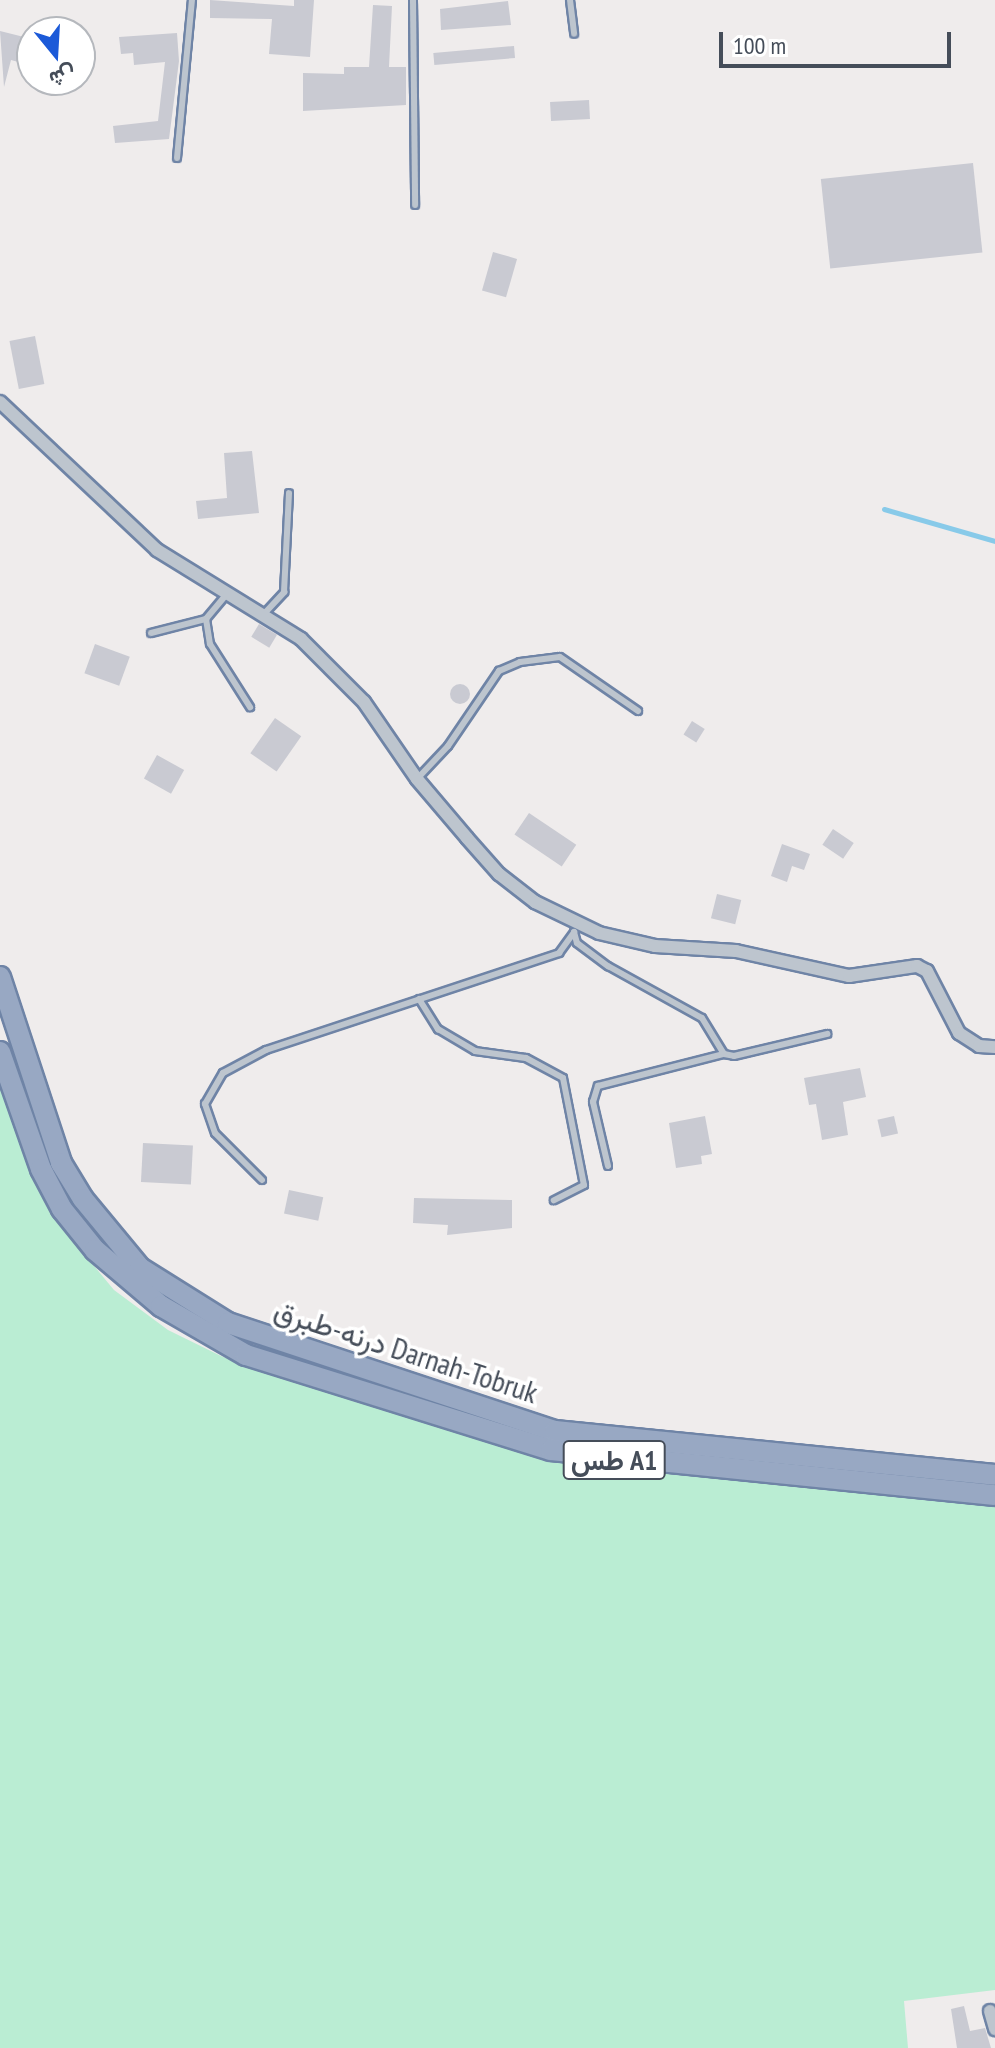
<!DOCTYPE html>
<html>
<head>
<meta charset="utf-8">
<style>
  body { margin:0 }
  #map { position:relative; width:995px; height:2048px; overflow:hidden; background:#efecec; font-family:"PT Sans Narrow",Vazirmatn,sans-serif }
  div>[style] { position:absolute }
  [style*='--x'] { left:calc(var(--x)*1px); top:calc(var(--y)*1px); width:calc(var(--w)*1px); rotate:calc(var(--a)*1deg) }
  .green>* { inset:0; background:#baedd3 }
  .stream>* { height:5px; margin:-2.5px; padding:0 2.5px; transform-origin:2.5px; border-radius:2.5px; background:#88cae9 }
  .building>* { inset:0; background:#c9cad2; transform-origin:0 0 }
  .round { border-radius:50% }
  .roads { filter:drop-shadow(2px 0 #6f84a6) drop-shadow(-2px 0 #6f84a6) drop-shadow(0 2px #6f84a6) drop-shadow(0 -2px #6f84a6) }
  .service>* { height:6px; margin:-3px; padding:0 3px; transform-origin:3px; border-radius:3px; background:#bdc5ce }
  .minor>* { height:12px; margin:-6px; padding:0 6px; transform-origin:6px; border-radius:6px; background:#bdc5ce }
  .trunk>* { height:20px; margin:-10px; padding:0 10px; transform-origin:10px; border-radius:10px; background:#98a8c3 }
  span { translate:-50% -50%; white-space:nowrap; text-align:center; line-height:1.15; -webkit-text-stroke:7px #fff; paint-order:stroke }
  .shield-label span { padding:2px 6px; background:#fff; border:2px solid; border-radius:6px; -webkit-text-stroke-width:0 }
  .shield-label { font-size:28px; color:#454d59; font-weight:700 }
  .street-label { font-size:30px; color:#454d59 }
  .north { position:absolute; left:16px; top:16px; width:80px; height:80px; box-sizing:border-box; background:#fff; border:2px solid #b5b8bd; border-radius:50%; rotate:162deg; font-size:22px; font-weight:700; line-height:32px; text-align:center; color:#454d59 }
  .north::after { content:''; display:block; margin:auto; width:28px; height:36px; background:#1c5ad8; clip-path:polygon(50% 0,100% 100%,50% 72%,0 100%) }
  .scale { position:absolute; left:719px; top:32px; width:232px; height:36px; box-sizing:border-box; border:4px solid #454d59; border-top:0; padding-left:10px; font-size:24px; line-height:28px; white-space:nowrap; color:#454d59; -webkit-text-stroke:6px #fff; paint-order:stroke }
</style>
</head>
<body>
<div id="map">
  <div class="green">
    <div style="clip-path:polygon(0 1069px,36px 1181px,66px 1232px,114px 1290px,168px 1330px,223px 1357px,484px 1436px,995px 1501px,995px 1990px,904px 2001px,908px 2048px,0 2048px)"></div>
  </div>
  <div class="stream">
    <div style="--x:884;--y:509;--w:116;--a:16.1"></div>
  </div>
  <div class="building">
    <div style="clip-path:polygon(210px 0,294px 6px,294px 0,314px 0,310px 57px,269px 54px,272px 19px,210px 18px)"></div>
    <div style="clip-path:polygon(508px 1px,511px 25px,441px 30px,440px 9px)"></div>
    <div style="clip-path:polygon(373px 5px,392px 6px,389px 67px,406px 67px,406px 105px,303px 111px,303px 73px,344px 74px,344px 67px,369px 67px)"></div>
    <div style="clip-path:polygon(0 31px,32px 39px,29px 65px,11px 60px,4px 87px)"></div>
    <div style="clip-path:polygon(177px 33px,179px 61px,169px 139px,115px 143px,113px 126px,158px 121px,165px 62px,134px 65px,133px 53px,121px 54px,119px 37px)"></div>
    <div style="left:514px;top:46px;width:12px;height:81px;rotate:85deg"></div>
    <div style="left:589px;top:100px;width:19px;height:39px;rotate:87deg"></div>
    <div style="left:973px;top:163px;width:90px;height:153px;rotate:84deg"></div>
    <div style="left:493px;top:252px;width:25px;height:40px;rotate:16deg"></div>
    <div style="left:35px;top:336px;width:49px;height:26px;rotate:79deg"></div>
    <div style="clip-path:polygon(252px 451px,259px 513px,198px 519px,196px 501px,227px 498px,224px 453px)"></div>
    <div style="left:259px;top:624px;width:21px;height:15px;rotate:31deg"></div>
    <div style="left:95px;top:644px;width:37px;height:31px;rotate:20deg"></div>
    <div class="round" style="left:450px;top:684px;width:20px;height:20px"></div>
    <div style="left:275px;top:718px;width:32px;height:43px;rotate:35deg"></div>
    <div style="left:692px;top:721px;width:15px;height:16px;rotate:32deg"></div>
    <div style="left:157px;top:755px;width:31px;height:27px;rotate:29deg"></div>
    <div style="left:529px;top:813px;width:57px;height:26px;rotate:34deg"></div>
    <div style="left:833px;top:829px;width:25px;height:19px;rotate:34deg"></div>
    <div style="clip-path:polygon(782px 844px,810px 854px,804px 870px,792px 866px,787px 882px,771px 876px)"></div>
    <div style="left:717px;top:894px;width:25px;height:25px;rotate:14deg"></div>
    <div style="clip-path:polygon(860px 1068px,866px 1097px,843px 1102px,848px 1135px,822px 1140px,816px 1104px,809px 1105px,804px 1078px)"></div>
    <div style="clip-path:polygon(705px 1116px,712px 1154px,701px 1156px,702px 1164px,676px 1168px,669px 1123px)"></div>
    <div style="left:894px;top:1116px;width:18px;height:17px;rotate:77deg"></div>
    <div style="left:143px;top:1143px;width:50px;height:39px;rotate:3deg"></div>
    <div style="left:289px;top:1190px;width:35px;height:24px;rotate:12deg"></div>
    <div style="clip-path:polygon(414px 1198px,512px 1200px,512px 1228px,447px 1235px,448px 1225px,413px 1223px)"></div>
    <div style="clip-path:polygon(964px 2006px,970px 2031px,985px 2028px,991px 2048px,957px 2048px,951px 2009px)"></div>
  </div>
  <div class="roads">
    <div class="service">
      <div style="--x:413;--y:0;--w:205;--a:89.4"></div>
      <div style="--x:570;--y:0;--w:34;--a:83"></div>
      <div style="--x:177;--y:158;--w:159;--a:-84.6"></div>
      <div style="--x:226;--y:595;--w:31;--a:130"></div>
      <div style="--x:206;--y:619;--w:25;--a:81"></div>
      <div style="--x:210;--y:644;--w:75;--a:57.6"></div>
      <div style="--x:262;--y:616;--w:33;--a:-47"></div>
      <div style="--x:284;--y:592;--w:99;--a:-87.1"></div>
      <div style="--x:151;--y:633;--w:57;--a:-14.3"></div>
      <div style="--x:417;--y:779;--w:45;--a:-46.8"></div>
      <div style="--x:448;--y:746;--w:91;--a:-55.8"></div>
      <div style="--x:499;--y:671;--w:23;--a:-23"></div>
      <div style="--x:520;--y:662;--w:40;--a:-7.1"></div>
      <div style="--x:560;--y:657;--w:95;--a:34.7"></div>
      <div style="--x:574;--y:932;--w:11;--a:75"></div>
      <div style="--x:577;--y:943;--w:39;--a:37"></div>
      <div style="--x:608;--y:966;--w:107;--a:29"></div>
      <div style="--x:702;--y:1018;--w:42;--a:58.6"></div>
      <div style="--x:724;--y:1054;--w:10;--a:11"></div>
      <div style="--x:734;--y:1056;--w:96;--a:-13.3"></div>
      <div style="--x:419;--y:999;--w:36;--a:58"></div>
      <div style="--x:438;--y:1029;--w:43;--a:30.7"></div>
      <div style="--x:475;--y:1051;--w:51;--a:7.8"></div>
      <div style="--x:526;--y:1058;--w:42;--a:28.4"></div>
      <div style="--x:563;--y:1078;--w:109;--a:78.9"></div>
      <div style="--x:584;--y:1185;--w:34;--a:153"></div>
      <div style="--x:608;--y:1166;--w:66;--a:-103.2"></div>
      <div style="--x:593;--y:1102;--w:17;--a:-73"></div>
      <div style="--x:598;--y:1086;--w:130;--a:-14.3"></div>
      <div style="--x:262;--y:1180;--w:66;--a:-135"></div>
      <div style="--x:215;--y:1133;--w:31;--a:-109"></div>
      <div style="--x:205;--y:1104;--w:36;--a:-60"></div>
      <div style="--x:223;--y:1073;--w:49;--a:-28.1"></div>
      <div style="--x:266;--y:1050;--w:309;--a:-18.3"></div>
      <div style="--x:559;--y:953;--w:26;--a:-54"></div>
    </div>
    <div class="minor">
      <div style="--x:0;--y:402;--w:216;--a:43.3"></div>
      <div style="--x:157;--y:550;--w:169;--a:31.7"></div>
      <div style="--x:301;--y:639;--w:89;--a:45"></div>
      <div style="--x:364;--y:702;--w:93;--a:55.5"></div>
      <div style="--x:417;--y:779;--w:77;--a:49.7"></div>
      <div style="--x:467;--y:838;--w:48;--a:48.4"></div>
      <div style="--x:499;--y:874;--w:46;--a:37.9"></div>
      <div style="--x:535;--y:902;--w:71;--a:25.8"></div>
      <div style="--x:599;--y:933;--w:57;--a:13.1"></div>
      <div style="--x:655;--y:946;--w:81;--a:3.5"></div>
      <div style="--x:736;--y:951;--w:116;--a:12.5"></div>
      <div style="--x:849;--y:976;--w:69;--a:-8.4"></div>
      <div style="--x:917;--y:966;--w:11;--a:27"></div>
      <div style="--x:927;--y:971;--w:70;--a:62.7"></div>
      <div style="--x:959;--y:1033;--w:24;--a:33"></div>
      <div style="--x:979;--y:1046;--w:16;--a:4"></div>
      <div style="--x:990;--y:2011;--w:19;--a:74"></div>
    </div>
    <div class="trunk">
      <div style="--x:0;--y:977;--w:196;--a:71.8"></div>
      <div style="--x:61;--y:1163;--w:42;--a:58.6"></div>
      <div style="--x:83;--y:1199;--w:89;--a:50.4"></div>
      <div style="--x:140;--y:1268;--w:104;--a:32"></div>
      <div style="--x:228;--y:1323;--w:344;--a:18.3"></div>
      <div style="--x:555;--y:1431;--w:442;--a:5.7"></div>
      <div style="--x:0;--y:1052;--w:124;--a:70.7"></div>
      <div style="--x:41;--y:1169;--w:45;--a:62.3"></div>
      <div style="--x:62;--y:1209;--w:53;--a:51.2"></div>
      <div style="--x:95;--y:1250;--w:87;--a:40.3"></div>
      <div style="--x:161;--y:1306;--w:98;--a:30"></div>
      <div style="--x:246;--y:1355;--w:319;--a:17.3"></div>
      <div style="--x:551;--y:1450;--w:446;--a:5.8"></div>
    </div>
  </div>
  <div class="shield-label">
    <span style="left:614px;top:1460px">طس A1</span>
  </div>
  <div class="street-label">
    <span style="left:406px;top:1351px;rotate:18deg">درنه-طبرق Darnah-Tobruk</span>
  </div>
  <div class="north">ش</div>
  <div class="scale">100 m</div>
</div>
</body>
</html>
